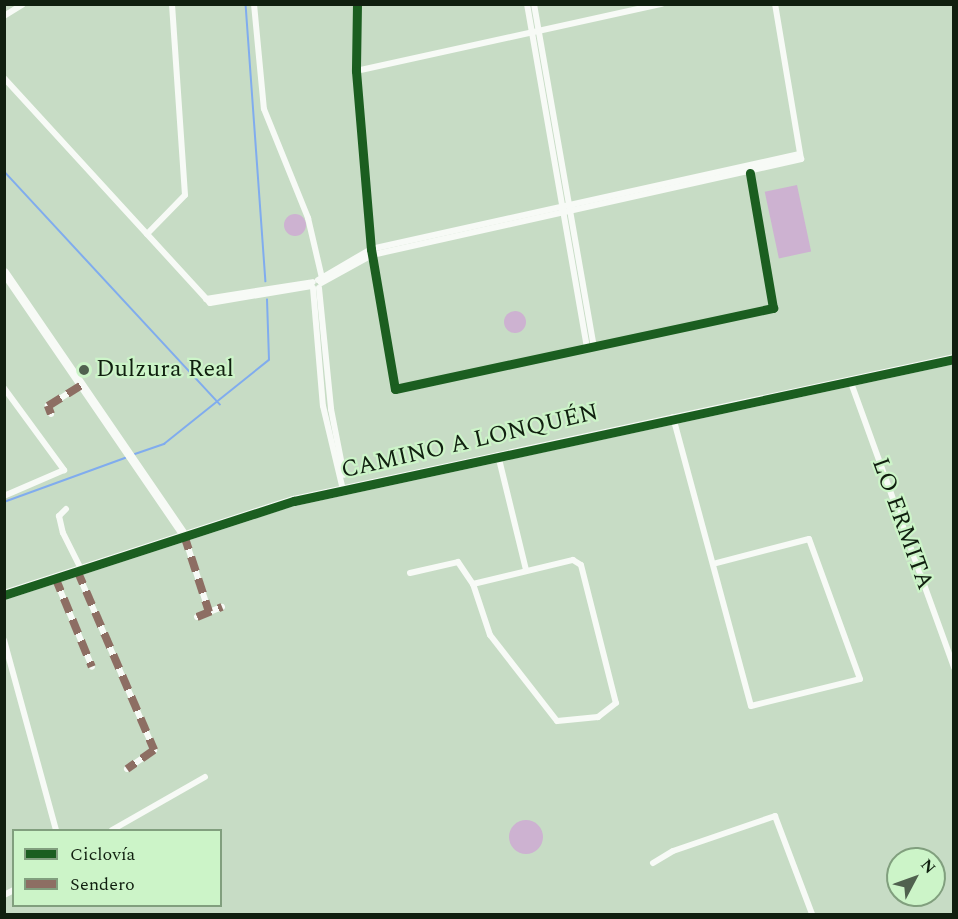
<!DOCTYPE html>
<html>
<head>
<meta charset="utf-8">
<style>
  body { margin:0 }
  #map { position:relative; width:958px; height:919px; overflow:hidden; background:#c7dcc5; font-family:Spectral,serif }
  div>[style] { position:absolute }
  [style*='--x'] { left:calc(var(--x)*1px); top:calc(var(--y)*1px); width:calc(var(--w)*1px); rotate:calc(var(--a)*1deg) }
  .green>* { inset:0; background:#cdb2d1; transform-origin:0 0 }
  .round { border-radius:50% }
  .stream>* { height:1.5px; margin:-0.75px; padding:0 0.75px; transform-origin:0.75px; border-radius:0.75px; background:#80acee }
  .street>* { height:6px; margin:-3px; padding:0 3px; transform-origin:3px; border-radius:3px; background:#f7faf6 }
  .secondary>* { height:9px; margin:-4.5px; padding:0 4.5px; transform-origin:4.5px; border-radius:4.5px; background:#f7faf6 }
  .primary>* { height:10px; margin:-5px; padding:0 5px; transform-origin:5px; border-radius:5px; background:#f7faf6 }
  .quiet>* { height:8px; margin-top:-4px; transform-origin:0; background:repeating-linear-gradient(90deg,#8d6e63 0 15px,transparent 0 23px) }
  .cycleway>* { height:9px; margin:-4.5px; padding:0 4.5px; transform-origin:4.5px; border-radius:4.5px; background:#1b5e20 }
  .dots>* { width:16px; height:16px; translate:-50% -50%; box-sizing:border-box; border:3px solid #ccf4c8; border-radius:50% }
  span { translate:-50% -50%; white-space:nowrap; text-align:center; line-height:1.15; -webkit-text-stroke:4.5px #ccf4c8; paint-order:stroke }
  .poi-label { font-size:24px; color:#101f0f }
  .left { translate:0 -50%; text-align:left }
  .street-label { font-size:24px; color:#101f0f }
  .frame { position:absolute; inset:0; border:6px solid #101f0f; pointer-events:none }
  .legend { position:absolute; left:12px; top:829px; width:210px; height:78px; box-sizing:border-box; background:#ccf4c8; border:2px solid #819f7e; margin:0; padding:8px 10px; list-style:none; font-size:18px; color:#101f0f }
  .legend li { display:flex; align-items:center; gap:12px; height:30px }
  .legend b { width:30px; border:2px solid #819f7e }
  .north { position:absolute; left:886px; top:847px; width:60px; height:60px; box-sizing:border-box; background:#ccf4c8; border:2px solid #819f7e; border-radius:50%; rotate:49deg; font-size:16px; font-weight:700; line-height:24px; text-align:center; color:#101f0f }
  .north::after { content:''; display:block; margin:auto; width:21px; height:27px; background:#50614f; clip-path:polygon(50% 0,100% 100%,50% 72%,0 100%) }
</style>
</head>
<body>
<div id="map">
  <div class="green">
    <div style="left:797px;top:185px;width:68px;height:33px;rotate:78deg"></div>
    <div class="round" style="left:284px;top:214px;width:22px;height:22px"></div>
    <div class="round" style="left:504px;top:311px;width:22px;height:22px"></div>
    <div class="round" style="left:509px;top:820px;width:34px;height:34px"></div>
  </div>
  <div class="stream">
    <div style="--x:246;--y:4;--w:278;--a:85.9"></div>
    <div style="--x:4;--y:171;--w:318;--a:47.2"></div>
    <div style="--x:135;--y:454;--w:31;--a:-19"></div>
    <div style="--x:164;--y:444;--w:134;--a:-38.7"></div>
    <div style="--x:269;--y:360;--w:60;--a:-91.9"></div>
    <div style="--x:4;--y:502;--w:129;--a:-20"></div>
  </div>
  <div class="street">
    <div style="--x:254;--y:4;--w:105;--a:84.6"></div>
    <div style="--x:264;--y:109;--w:118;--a:68"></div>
    <div style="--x:308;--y:218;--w:62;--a:76.9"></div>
    <div style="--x:357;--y:4;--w:67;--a:90.9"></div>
    <div style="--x:356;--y:71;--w:179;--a:85.2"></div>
    <div style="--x:371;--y:249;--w:142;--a:80.3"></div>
    <div style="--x:395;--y:389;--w:387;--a:-12.1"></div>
    <div style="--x:773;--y:308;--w:137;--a:-99.7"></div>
    <div style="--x:527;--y:4;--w:350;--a:80.1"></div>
    <div style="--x:534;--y:4;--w:348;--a:80.1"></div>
    <div style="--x:4;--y:16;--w:22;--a:-32"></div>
    <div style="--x:356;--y:71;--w:313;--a:-12.4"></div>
    <div style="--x:4;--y:78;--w:305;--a:47.5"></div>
    <div style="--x:210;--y:303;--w:103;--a:-9.5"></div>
    <div style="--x:147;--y:234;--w:54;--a:-45.7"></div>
    <div style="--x:185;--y:195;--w:191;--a:-93.9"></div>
    <div style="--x:318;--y:280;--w:61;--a:-30.3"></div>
    <div style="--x:371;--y:249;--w:439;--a:-12.5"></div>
    <div style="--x:321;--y:283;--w:58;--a:-28.8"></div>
    <div style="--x:372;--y:255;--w:440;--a:-12.6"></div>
    <div style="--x:801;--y:159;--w:157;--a:-99.5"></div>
    <div style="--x:313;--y:288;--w:118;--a:85.2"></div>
    <div style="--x:323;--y:406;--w:86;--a:76.6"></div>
    <div style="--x:319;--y:288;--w:122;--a:84.3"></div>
    <div style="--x:331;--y:409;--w:67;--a:78.9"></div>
    <div style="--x:206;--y:299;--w:108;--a:-9"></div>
    <div style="--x:850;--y:380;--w:306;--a:70.1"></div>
    <div style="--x:4;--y:388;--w:102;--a:53.8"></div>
    <div style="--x:64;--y:470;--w:65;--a:156.6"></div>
    <div style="--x:51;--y:414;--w:9;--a:-111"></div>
    <div style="--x:48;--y:406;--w:40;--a:-32"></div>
    <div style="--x:673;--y:417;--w:299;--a:74.9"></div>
    <div style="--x:751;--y:706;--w:112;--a:-13.9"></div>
    <div style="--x:860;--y:679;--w:149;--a:-110"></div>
    <div style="--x:809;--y:539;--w:96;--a:165.5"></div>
    <div style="--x:498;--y:455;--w:118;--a:76.3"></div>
    <div style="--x:66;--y:509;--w:10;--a:135"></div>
    <div style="--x:59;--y:516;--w:17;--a:77"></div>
    <div style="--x:63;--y:533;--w:40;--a:63.4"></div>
    <div style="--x:184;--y:535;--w:81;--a:72"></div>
    <div style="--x:573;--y:560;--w:9;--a:32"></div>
    <div style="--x:581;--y:565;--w:142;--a:75.8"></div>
    <div style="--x:616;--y:703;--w:23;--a:142"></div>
    <div style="--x:598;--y:717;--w:41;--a:174.4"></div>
    <div style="--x:557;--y:721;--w:109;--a:-127.9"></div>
    <div style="--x:490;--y:635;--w:54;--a:-108.4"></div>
    <div style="--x:473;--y:584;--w:103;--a:-13.5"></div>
    <div style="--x:77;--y:571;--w:195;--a:66.7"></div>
    <div style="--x:154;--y:750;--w:33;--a:145"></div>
    <div style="--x:410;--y:573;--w:49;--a:-12.9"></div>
    <div style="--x:458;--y:562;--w:27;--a:56"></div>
    <div style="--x:55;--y:578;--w:96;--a:67.4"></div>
    <div style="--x:197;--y:617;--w:27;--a:-22"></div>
    <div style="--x:4;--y:640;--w:197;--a:74.7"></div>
    <div style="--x:112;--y:830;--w:107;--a:-29.7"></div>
    <div style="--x:653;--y:863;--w:23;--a:-31"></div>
    <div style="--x:673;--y:851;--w:108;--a:-18.9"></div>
    <div style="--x:775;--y:816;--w:105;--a:69.3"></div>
    <div style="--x:4;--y:895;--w:11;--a:-27"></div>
  </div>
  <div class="secondary">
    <div style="--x:4;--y:272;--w:319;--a:55.6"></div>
  </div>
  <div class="primary">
    <div style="--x:4;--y:595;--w:305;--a:-18"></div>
    <div style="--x:294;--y:501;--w:675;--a:-12.14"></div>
  </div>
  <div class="quiet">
    <div style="--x:51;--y:414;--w:9;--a:-111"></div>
    <div style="--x:48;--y:406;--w:40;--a:-32"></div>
    <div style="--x:184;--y:535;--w:81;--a:72"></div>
    <div style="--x:77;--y:570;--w:196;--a:66.8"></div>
    <div style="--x:154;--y:750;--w:33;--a:145"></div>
    <div style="--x:55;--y:577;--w:97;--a:67.7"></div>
    <div style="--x:197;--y:617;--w:27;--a:-22"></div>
  </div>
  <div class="cycleway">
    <div style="--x:357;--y:4;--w:67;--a:90.9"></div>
    <div style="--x:356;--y:71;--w:179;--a:85.2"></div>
    <div style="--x:371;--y:249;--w:142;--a:80.3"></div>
    <div style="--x:395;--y:389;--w:387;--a:-12.1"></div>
    <div style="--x:773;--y:308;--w:137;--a:-99.7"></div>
    <div style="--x:4;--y:595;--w:305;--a:-18"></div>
    <div style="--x:294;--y:501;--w:675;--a:-12.14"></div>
  </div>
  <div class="dots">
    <div style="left:84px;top:370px;background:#50614f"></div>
  </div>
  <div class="poi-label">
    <span class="left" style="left:96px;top:370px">Dulzura Real</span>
  </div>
  <div class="street-label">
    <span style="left:470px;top:442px;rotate:-13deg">CAMINO A LONQUÉN</span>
    <span style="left:902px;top:524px;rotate:70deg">LO ERMITA</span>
  </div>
  <div class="frame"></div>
  <ul class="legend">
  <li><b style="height:8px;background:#1b5e20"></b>Ciclovía</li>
  <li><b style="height:8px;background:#8d6e63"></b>Sendero</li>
  </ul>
  <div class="north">N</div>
</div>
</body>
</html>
